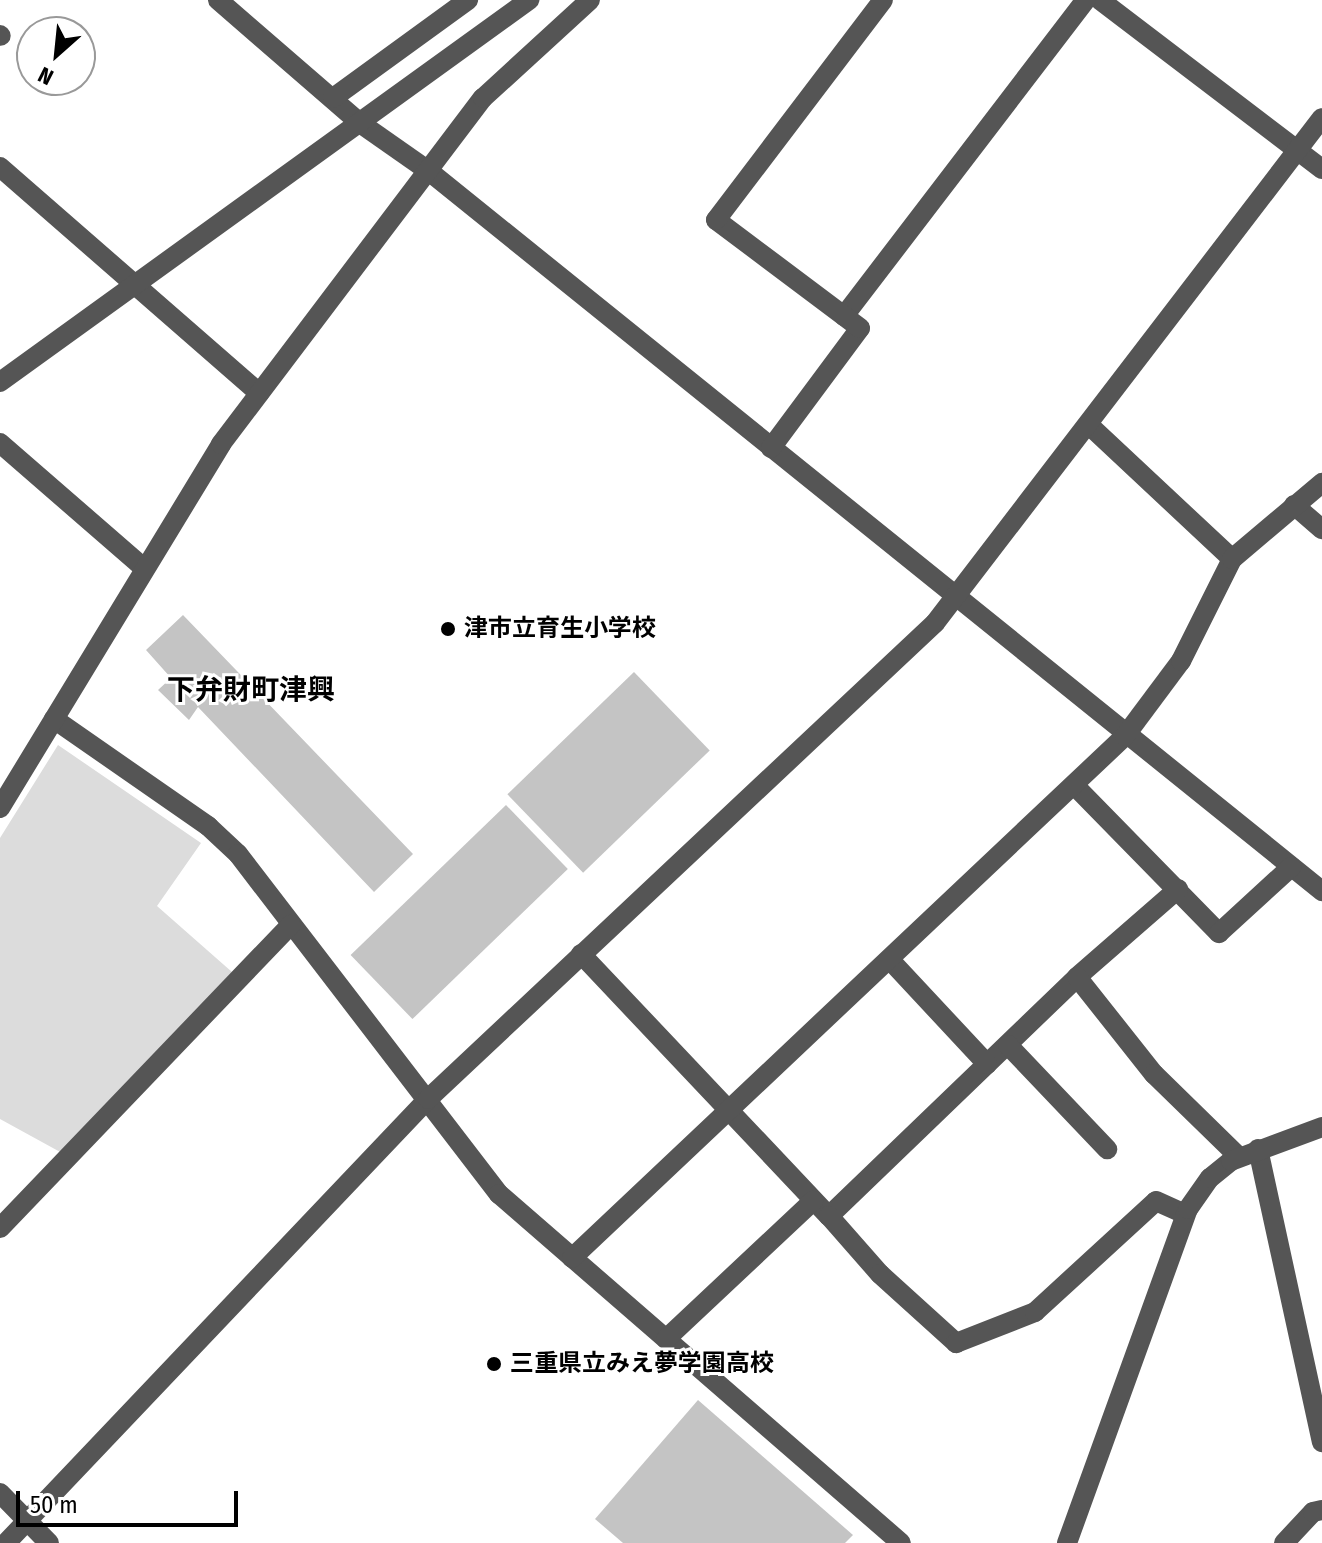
<!DOCTYPE html>
<html>
<head>
<meta charset="utf-8">
<style>
  body { margin:0 }
  #map { position:relative; width:1322px; height:1543px; overflow:hidden; background:#fff; font-family:"Fira Sans Condensed","Noto Sans JP",sans-serif }
  div>[style] { position:absolute }
  [style*='--x'] { left:calc(var(--x)*1px); top:calc(var(--y)*1px); width:calc(var(--w)*1px); rotate:calc(var(--a)*1deg) }
  .green>* { inset:0; background:#dcdcdc }
  .building>* { inset:0; background:#c4c4c4; transform-origin:0 0 }
  .minor>* { height:20px; margin:-10px; padding:0 10px; transform-origin:10px; border-radius:10px; background:#555 }
  .dots>* { width:22px; height:22px; translate:-50% -50%; box-sizing:border-box; border:4px solid #fff; border-radius:50% }
  span { translate:-50% -50%; white-space:nowrap; text-align:center; line-height:1.15; -webkit-text-stroke:6px #fff; paint-order:stroke }
  .poi-label { font-size:24px; color:#000; font-weight:700 }
  .left { translate:0 -50%; text-align:left }
  .quarter-label { font-size:28px; color:#000; font-weight:700 }
  .north { position:absolute; left:16px; top:16px; width:80px; height:80px; box-sizing:border-box; background:#fff; border:2px solid #999; border-radius:50%; rotate:207deg; font-size:22px; font-weight:700; line-height:32px; text-align:center; color:#000 }
  .north::after { content:''; display:block; margin:auto; width:28px; height:36px; background:#000; clip-path:polygon(50% 0,100% 100%,50% 72%,0 100%) }
  .scale { position:absolute; left:16px; top:1491px; width:222px; height:36px; box-sizing:border-box; border:4px solid #000; border-top:0; padding-left:10px; font-size:24px; line-height:28px; white-space:nowrap; color:#000; -webkit-text-stroke:6px #fff; paint-order:stroke }
</style>
</head>
<body>
<div id="map">
  <div class="green">
    <div style="clip-path:polygon(58px 745px,201px 843px,157px 906px,232px 972px,62px 1153px,0 1119px,0 838px)"></div>
  </div>
  <div class="building">
    <div style="clip-path:polygon(183px 615px,413px 854px,374px 892px,198px 707px,189px 720px,158px 690px,171px 678px,146px 650px)"></div>
    <div style="left:634px;top:672px;width:109px;height:176px;rotate:46deg"></div>
    <div style="left:506px;top:805px;width:89px;height:216px;rotate:46deg"></div>
    <div style="clip-path:polygon(698px 1400px,853px 1535px,845px 1543px,623px 1543px,595px 1519px)"></div>
  </div>
  <div class="minor">
    <div style="--x:218;--y:0;--w:188;--a:40.9"></div>
    <div style="--x:360;--y:123;--w:85;--a:35"></div>
    <div style="--x:430;--y:172;--w:1146;--a:38.87"></div>
    <div style="--x:1100;--y:0;--w:279;--a:37.3"></div>
    <div style="--x:0;--y:35;--w:1;--a:45"></div>
    <div style="--x:333;--y:98;--w:167;--a:-36"></div>
    <div style="--x:0;--y:167;--w:344;--a:41.1"></div>
    <div style="--x:844;--y:316;--w:398;--a:-52.6"></div>
    <div style="--x:0;--y:382;--w:653;--a:-35.83"></div>
    <div style="--x:1089;--y:425;--w:196;--a:43.1"></div>
    <div style="--x:0;--y:443;--w:191;--a:41"></div>
    <div style="--x:771;--y:448;--w:149;--a:-53.4"></div>
    <div style="--x:860;--y:328;--w:180;--a:-143.1"></div>
    <div style="--x:716;--y:220;--w:276;--a:-52.8"></div>
    <div style="--x:1294;--y:505;--w:37;--a:41"></div>
    <div style="--x:54;--y:719;--w:188;--a:34.8"></div>
    <div style="--x:208;--y:826;--w:41;--a:43"></div>
    <div style="--x:238;--y:854;--w:429;--a:52.5"></div>
    <div style="--x:499;--y:1194;--w:532;--a:40.96"></div>
    <div style="--x:1075;--y:786;--w:206;--a:45.6"></div>
    <div style="--x:1219;--y:933;--w:98;--a:-42.5"></div>
    <div style="--x:0;--y:808;--w:426;--a:-58.7"></div>
    <div style="--x:221;--y:444;--w:434;--a:-52.9"></div>
    <div style="--x:483;--y:98;--w:145;--a:-42.5"></div>
    <div style="--x:581;--y:954;--w:361;--a:46.6"></div>
    <div style="--x:829;--y:1216;--w:344;--a:-43.9"></div>
    <div style="--x:1077;--y:977;--w:134;--a:-41.1"></div>
    <div style="--x:891;--y:961;--w:141;--a:47"></div>
    <div style="--x:1077;--y:977;--w:124;--a:51.6"></div>
    <div style="--x:1154;--y:1074;--w:119;--a:44.3"></div>
    <div style="--x:1008;--y:1045;--w:144;--a:46.4"></div>
    <div style="--x:1258;--y:1149;--w:300;--a:77.7"></div>
    <div style="--x:829;--y:1216;--w:77;--a:48.7"></div>
    <div style="--x:880;--y:1274;--w:103;--a:42.2"></div>
    <div style="--x:956;--y:1343;--w:85;--a:-21.4"></div>
    <div style="--x:1035;--y:1312;--w:164;--a:-42.5"></div>
    <div style="--x:1156;--y:1201;--w:32;--a:24"></div>
    <div style="--x:0;--y:1228;--w:420;--a:-46.2"></div>
    <div style="--x:572;--y:1258;--w:760;--a:-43.35"></div>
    <div style="--x:1125;--y:736;--w:94;--a:-53.3"></div>
    <div style="--x:1181;--y:661;--w:114;--a:-63.4"></div>
    <div style="--x:1232;--y:559;--w:118;--a:-40.2"></div>
    <div style="--x:666;--y:1339;--w:202;--a:-43.2"></div>
    <div style="--x:0;--y:1493;--w:70;--a:45.6"></div>
    <div style="--x:6;--y:1543;--w:613;--a:-46.46"></div>
    <div style="--x:428;--y:1099;--w:695;--a:-43.19"></div>
    <div style="--x:935;--y:623;--w:636;--a:-52.54"></div>
    <div style="--x:1067;--y:1543;--w:355;--a:-70.1"></div>
    <div style="--x:1188;--y:1209;--w:38;--a:-55"></div>
    <div style="--x:1210;--y:1178;--w:27;--a:-39"></div>
    <div style="--x:1231;--y:1161;--w:97;--a:-20.5"></div>
    <div style="--x:1284;--y:1543;--w:42;--a:-46.9"></div>
    <div style="--x:1313;--y:1512;--w:9;--a:-13"></div>
  </div>
  <div class="dots">
    <div style="left:448px;top:629px;background:#000"></div>
    <div style="left:494px;top:1364px;background:#000"></div>
  </div>
  <div class="poi-label">
    <span class="left" style="left:464px;top:629px">津市立育生小学校</span>
    <span class="left" style="left:510px;top:1364px">三重県立みえ夢学園高校</span>
  </div>
  <div class="quarter-label">
    <span style="left:251px;top:690px">下弁財町津興</span>
  </div>
  <div class="north">N</div>
  <div class="scale">50 m</div>
</div>
</body>
</html>
